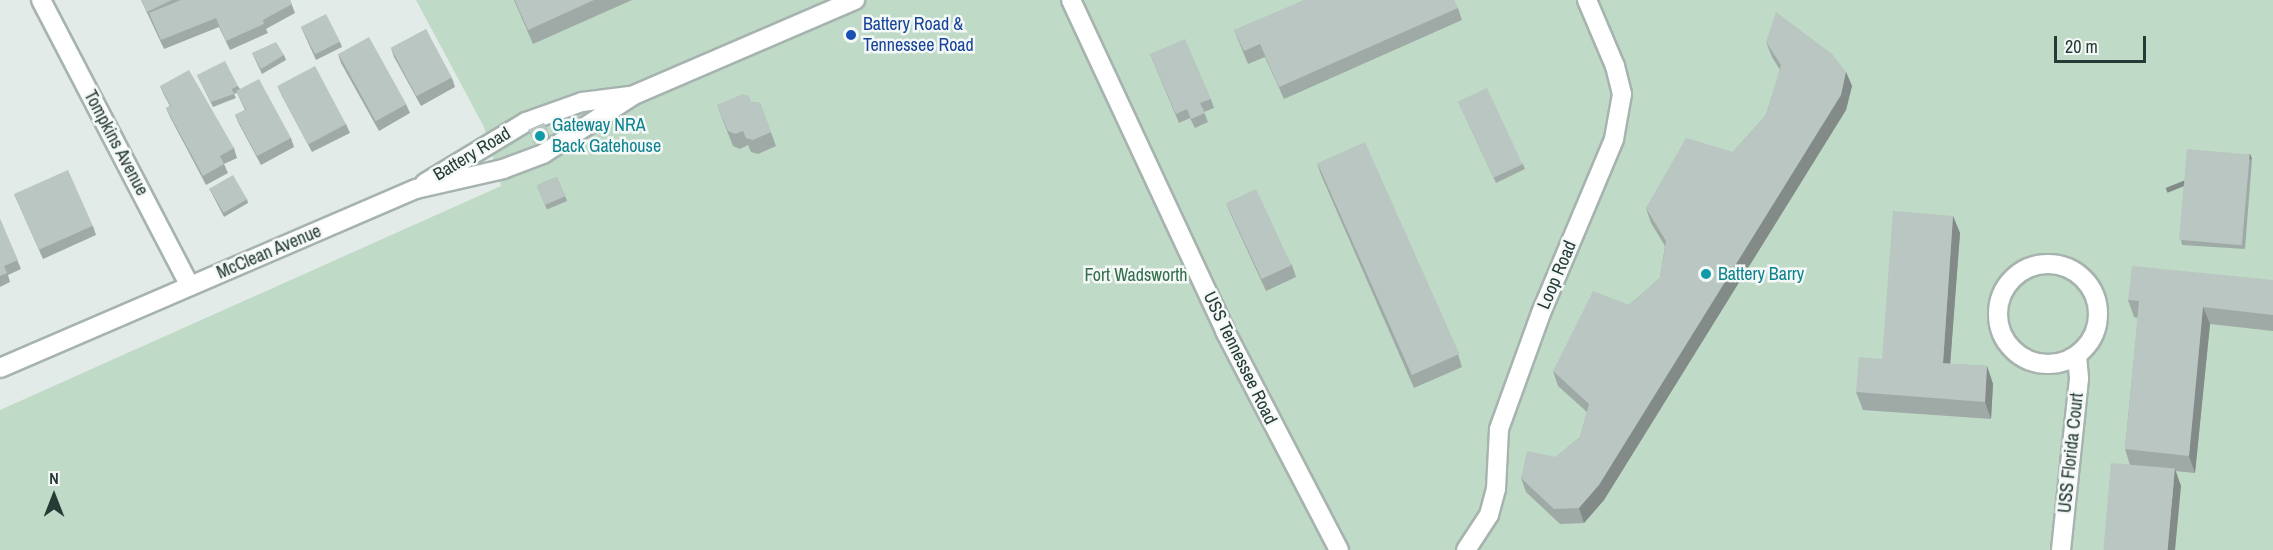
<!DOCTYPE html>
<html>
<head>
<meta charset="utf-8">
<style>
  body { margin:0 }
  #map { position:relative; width:2273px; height:550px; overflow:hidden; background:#e3ebe8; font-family:"Archivo Narrow",sans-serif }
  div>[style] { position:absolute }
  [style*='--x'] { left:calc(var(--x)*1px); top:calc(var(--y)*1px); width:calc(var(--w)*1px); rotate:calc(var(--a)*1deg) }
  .green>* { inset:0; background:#bfdac7 }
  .roads { filter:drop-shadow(2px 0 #a6b3af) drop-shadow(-2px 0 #a6b3af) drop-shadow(0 2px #a6b3af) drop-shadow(0 -2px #a6b3af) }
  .minor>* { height:18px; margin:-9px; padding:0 9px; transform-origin:9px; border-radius:9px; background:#fff }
  .minor>.ring { margin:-9px; padding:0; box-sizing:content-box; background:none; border:18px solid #fff; border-radius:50% }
  .wall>* { inset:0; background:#9faaa6; transform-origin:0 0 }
  .shaded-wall>* { inset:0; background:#828b87; transform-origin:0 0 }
  .building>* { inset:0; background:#b9c6c1; transform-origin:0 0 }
  .dots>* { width:16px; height:16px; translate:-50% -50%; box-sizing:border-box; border:3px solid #f4f8f6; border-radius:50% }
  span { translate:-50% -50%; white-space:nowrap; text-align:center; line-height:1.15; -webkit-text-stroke:5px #f4f8f6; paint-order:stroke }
  .transit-label { font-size:18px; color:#164399 }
  .left { translate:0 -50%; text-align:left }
  .culture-label { font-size:18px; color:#0d838f }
  .street-label { font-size:18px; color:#253b36 }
  .park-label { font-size:18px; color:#346d4c }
  .north { position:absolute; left:24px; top:466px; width:60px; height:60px; -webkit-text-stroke:4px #f4f8f6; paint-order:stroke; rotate:0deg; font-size:16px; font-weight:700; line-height:24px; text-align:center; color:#253b36 }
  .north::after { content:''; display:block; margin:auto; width:21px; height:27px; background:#253b36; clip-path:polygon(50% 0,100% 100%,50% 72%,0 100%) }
  .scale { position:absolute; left:2054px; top:36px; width:92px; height:27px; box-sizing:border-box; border:3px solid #253b36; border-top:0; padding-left:8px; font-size:18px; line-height:21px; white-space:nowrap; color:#253b36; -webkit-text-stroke:4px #f4f8f6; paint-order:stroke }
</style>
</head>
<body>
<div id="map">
  <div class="green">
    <div style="clip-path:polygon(416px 0,2273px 0,2273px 550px,0 550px,0 410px,501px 186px,484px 127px)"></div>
  </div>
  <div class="roads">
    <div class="minor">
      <div style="--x:41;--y:0;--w:322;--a:62.5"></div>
      <div style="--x:1071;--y:0;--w:365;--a:65"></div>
      <div style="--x:1225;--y:331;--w:247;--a:62.5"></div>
      <div style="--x:425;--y:183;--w:118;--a:-31.1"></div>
      <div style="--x:526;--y:122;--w:59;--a:-19.7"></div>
      <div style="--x:582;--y:102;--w:46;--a:-7.4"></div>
      <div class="ring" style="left:1998px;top:264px;width:82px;height:82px"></div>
      <div style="--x:0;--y:368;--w:453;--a:-23.3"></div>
      <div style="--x:416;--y:189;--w:89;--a:-12.9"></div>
      <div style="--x:503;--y:169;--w:43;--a:-20.6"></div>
      <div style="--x:543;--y:154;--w:108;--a:-33"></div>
      <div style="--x:634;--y:95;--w:241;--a:-23.3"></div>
      <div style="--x:1466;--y:550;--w:42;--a:-56.7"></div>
      <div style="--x:1489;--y:515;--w:27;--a:-75"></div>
      <div style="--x:1496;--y:489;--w:60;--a:-87.1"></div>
      <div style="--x:1499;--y:429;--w:123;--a:-70.1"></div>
      <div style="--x:1541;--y:313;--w:189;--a:-67.2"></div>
      <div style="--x:1614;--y:139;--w:46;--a:-79.9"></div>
      <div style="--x:1622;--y:94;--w:29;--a:-104"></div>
      <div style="--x:1615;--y:66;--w:72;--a:-113"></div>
      <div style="--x:2061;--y:550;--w:173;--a:-84"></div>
      <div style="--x:2079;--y:378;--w:22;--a:-95"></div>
    </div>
  </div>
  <div class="wall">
    <div style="clip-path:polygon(141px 0,290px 0,295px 13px,266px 29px,268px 33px,230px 50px,219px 27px,164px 49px)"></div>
    <div style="clip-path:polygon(514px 0,632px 0,533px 44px)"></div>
    <div style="clip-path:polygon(1458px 8px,1462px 20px,1284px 99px,1265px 57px,1248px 64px,1234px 30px)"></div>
    <div style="clip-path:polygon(301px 27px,340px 42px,342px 47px,316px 60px)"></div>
    <div style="clip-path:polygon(1766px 42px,1846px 72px,1852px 86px,1846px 110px,1604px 500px,1584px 523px,1560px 524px,1526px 492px,1521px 478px,1556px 457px,1580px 437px,1587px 412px,1558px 386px,1553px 371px,1660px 278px,1665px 246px,1651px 223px,1646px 208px,1733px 152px,1766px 115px,1780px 70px,1772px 57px)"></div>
    <div style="clip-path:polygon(391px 48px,452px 78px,455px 87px,421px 106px,394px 57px)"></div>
    <div style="clip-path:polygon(252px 53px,284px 55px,286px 60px,262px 74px)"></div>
    <div style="clip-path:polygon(338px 54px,406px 104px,410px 113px,379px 131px,341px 63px)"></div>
    <div style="clip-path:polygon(1150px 54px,1211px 99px,1214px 108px,1204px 112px,1208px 122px,1195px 128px,1190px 118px,1179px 123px)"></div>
    <div style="clip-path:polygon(197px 75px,238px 86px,240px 89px,291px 138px,294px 147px,261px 165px,239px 124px,235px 115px,245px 110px,237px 93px,234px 94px,236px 98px,213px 107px)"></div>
    <div style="clip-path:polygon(160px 86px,234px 148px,237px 158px,224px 164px,228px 173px,206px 185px,170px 117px,166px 108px,170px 106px,164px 95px)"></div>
    <div style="clip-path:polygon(278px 87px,346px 124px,350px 133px,312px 152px,282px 96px)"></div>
    <div style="clip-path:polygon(1458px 101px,1523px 164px,1525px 169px,1496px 183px)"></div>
    <div style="clip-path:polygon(751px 102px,760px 103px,776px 146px,758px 154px,751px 152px,748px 145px,740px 149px,733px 146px,717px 105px)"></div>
    <div style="left:544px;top:123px;width:15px;height:17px;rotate:67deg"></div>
    <div style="clip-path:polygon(2250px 154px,2252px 159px,2245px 249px,2182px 245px,2181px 240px)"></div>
    <div style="clip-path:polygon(1317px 163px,1458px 354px,1462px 367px,1414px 388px,1321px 175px)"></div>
    <div style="left:557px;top:177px;width:26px;height:22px;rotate:67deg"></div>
    <div style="clip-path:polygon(209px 188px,247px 199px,248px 203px,224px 217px)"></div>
    <div style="clip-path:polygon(14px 194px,93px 226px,96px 235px,43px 259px)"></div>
    <div style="clip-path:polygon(1226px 203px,1292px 265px,1296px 277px,1266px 291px,1231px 215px)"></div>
    <div style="clip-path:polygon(1953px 216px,1960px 233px,1950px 364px,1987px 366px,1993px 384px,1991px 419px,1863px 410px,1856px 392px,1882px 359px)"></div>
    <div style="clip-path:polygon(0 219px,21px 269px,8px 275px,10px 282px,0 287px)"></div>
    <div style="clip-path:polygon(2273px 280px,2273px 331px,2210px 324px,2195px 473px,2175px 471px,2181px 486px,2130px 465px,2125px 449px,2138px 318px,2134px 317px,2128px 300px)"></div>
  </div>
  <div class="shaded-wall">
    <div style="clip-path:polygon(1846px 72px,1852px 86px,1846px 110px,1604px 500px,1584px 523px,1579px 508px)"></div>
    <div style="left:2250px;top:154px;width:5px;height:91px;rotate:68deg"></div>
    <div style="clip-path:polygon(1953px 216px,1960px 233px,1949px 380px,1943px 363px)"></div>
    <div style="clip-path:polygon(2203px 307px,2210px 324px,2195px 473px,2189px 456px)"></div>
    <div style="clip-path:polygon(1987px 366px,1993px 384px,1991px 419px,1985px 402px)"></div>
    <div style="clip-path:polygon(2175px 469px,2181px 486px,2175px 550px,2167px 550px)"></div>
  </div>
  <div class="building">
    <div style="clip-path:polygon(141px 0,172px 0,147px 12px)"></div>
    <div style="clip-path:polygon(181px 0,290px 0,292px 4px,263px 20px,264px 24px,226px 41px,216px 18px,161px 40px,149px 13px)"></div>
    <div style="clip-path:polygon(515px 0,594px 0,528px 30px)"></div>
    <div style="clip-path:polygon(1304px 0,1454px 0,1458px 8px,1279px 87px,1260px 44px,1244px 51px,1234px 30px)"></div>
    <div style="clip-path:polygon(1776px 12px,1832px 54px,1846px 72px,1841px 95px,1599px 485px,1579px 508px,1554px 509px,1521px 478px,1527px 451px,1556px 457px,1580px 437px,1589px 404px,1553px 371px,1593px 291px,1629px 305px,1660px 278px,1666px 241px,1646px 208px,1686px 138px,1733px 152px,1766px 115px,1781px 65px,1766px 42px)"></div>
    <div style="left:326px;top:14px;width:31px;height:28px;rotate:63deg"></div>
    <div style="left:426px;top:29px;width:55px;height:40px;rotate:62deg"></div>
    <div style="left:369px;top:37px;width:77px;height:35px;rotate:61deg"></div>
    <div style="clip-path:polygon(1185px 39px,1211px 99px,1200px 103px,1205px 113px,1191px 119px,1187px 109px,1176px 114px,1150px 54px)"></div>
    <div style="clip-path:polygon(276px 42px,284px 55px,261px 69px,252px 53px)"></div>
    <div style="clip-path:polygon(225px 61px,238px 86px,232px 89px,234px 94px,211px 102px,197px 75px)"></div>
    <div style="left:315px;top:66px;width:66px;height:43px;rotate:62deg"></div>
    <div style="clip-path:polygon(189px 70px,234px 148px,220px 156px,224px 164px,203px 176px,166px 108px,171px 106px,160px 86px)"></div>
    <div style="clip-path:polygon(259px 79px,291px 138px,257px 156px,235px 115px,246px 110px,236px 91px)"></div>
    <div style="left:1487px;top:88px;width:84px;height:32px;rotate:65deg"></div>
    <div style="clip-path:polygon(743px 94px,749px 96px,751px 102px,760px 103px,771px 132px,753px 140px,746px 138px,743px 131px,735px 134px,728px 131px,717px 105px)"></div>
    <div style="left:544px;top:123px;width:10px;height:17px;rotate:66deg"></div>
    <div style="left:1365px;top:142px;width:232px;height:52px;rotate:66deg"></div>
    <div style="left:2187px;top:149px;width:63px;height:91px;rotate:5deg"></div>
    <div style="left:68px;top:170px;width:61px;height:59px;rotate:66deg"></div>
    <div style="left:233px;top:175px;width:28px;height:27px;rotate:60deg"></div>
    <div style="left:557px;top:177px;width:21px;height:22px;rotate:67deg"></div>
    <div style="left:1256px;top:189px;width:84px;height:33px;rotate:65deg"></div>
    <div style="clip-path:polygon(1893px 211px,1953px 216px,1943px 363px,1987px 366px,1985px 402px,1856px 392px,1859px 357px,1882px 359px)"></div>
    <div style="clip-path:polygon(0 219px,18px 260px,4px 266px,7px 273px,0 276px)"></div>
    <div style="clip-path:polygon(2132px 266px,2273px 280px,2273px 315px,2203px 307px,2189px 456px,2125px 449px,2139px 301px,2128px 300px)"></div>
    <div style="left:2111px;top:463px;width:64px;height:87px;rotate:5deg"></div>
  </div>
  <div class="dots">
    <div style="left:851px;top:35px;background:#1a4fb4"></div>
    <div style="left:540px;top:136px;background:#0f9aa8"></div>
    <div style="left:1706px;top:274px;background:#0f9aa8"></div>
  </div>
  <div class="transit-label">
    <span class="left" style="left:863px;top:35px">Battery Road &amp;<br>Tennessee Road</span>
  </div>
  <div class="culture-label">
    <span class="left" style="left:552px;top:136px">Gateway NRA<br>Back Gatehouse</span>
    <span class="left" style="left:1718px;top:274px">Battery Barry</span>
  </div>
  <div class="street-label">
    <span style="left:116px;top:143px;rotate:62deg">Tompkins Avenue</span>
    <span style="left:472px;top:154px;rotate:-31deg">Battery Road</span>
    <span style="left:269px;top:252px;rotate:-23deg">McClean Avenue</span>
    <span style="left:1557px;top:275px;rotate:-67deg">Loop Road</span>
    <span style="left:1240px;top:358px;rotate:64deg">USS Tennessee Road</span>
    <span style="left:2071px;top:453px;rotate:-84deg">USS Florida Court</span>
  </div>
  <div class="park-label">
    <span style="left:1136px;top:275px">Fort Wadsworth</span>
  </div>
  <div class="north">N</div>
  <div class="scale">20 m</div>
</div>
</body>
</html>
